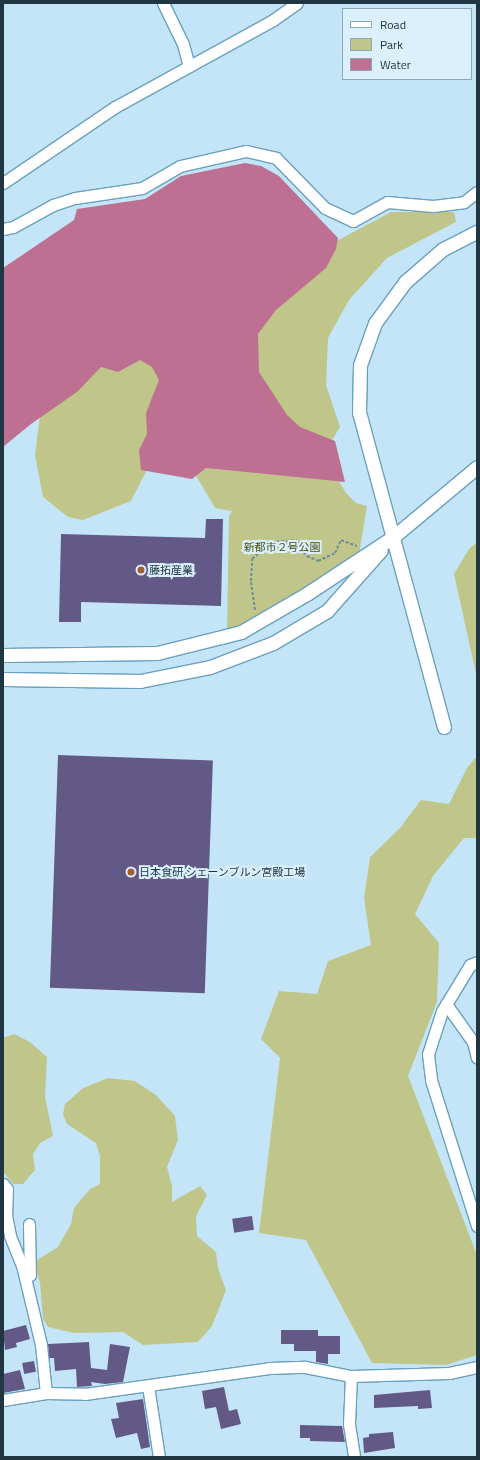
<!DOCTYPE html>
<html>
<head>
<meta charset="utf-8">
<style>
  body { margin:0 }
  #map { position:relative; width:480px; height:1460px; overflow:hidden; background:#c4e5f8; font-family:"Titillium Web","Noto Sans JP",sans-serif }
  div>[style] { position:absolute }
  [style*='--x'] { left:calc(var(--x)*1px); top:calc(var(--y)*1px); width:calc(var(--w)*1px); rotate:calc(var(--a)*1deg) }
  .green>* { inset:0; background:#c0c68a }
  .water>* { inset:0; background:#bd7091 }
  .building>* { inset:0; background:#635987; transform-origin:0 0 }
  .path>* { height:2px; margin-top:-1px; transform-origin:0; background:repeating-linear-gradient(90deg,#6f8b9a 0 3px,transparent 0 5px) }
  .roads { filter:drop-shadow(1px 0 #69a0be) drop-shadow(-1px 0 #69a0be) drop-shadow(0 1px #69a0be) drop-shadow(0 -1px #69a0be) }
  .minor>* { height:11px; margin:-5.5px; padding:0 5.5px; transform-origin:5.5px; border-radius:5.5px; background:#fff }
  .tertiary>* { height:13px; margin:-6.5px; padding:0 6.5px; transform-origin:6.5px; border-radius:6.5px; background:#fff }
  .dots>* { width:11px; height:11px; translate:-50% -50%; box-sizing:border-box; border:2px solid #daf0fd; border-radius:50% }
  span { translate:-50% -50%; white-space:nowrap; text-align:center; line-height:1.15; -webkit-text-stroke:4px #daf0fd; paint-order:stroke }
  .park-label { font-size:11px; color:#4c5012 }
  .poi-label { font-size:11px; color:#203743 }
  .left { translate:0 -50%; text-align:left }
  .frame { position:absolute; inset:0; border:4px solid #203743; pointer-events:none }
  .legend { position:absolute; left:342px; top:8px; width:130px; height:72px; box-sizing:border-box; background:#daf0fd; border:1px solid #90a6b3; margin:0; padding:5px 7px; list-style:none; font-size:12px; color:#203743 }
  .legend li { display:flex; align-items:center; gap:8px; height:20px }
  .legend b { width:20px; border:1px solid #90a6b3 }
</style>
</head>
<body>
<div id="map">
  <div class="green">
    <div style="clip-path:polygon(391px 212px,454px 212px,456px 222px,387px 258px,349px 300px,328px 338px,326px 385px,340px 427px,323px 455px,346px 493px,356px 503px,367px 506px,358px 561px,304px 596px,227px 632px,229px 516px,232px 511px,215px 508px,184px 455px,156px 452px,131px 501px,83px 520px,68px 517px,43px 497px,35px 455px,42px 400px,3px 388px,238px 323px,301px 260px)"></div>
    <div style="clip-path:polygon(477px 542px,477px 678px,454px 574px,469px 549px)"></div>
    <div style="clip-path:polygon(477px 756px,477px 838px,464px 838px,433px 876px,415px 914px,439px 943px,437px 1002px,408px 1076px,477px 1255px,477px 1355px,446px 1365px,372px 1363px,306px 1240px,259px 1233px,280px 1058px,261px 1039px,279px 991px,317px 994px,328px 961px,371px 945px,364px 898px,370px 857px,400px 828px,421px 800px,449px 804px,467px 768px)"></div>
    <div style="clip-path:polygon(14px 1034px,30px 1042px,47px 1057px,45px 1097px,53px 1136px,40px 1143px,33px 1154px,35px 1170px,23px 1184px,13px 1184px,3px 1172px,3px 1038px)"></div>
    <div style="clip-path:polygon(108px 1078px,135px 1081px,156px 1095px,175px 1116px,178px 1140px,167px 1167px,172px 1186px,172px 1202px,200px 1186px,207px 1195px,196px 1216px,197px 1236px,216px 1252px,218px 1268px,226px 1290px,212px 1326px,198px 1342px,143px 1345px,123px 1332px,74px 1333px,48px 1327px,43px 1319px,40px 1283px,34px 1262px,58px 1247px,71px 1224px,74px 1208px,90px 1189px,100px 1184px,100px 1156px,96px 1143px,67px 1124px,63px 1114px,65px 1104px,83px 1088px)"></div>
  </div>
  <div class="water">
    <div style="clip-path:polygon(245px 163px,261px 166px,279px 176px,338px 238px,336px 249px,326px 268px,276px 310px,258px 334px,259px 372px,287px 415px,300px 427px,335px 441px,345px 482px,206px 468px,192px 479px,141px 470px,139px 450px,147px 434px,146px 413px,159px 380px,152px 367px,140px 360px,118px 372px,101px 367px,77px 392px,31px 424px,3px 447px,3px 268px,74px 220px,77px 209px,145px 199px,181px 176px)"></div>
  </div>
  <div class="building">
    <div style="clip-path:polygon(206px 519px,223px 519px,221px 606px,81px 602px,81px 622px,59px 622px,61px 534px,205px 538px)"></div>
    <div style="left:58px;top:755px;width:155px;height:233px;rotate:2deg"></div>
    <div style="left:252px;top:1216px;width:14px;height:20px;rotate:82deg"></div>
    <div style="clip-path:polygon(26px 1325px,30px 1339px,16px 1343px,17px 1347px,5px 1350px,3px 1331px)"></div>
    <div style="clip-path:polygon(281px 1330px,318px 1330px,318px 1336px,340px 1336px,340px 1354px,328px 1354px,328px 1364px,316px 1362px,316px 1351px,294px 1351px,294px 1344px,281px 1344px)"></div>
    <div style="clip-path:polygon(89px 1342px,91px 1368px,107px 1370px,110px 1344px,130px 1347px,123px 1382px,105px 1384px,91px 1382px,92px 1386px,77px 1387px,76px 1369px,55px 1371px,54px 1358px,49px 1358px,48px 1344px)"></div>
    <div style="left:34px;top:1361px;width:11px;height:12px;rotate:80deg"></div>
    <div style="clip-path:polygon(20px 1370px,25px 1389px,3px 1393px,3px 1374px)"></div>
    <div style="clip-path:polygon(224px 1387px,229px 1411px,237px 1409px,241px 1424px,221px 1429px,216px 1407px,205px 1409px,202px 1391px)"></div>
    <div style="clip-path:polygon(430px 1390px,432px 1408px,418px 1409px,418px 1406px,374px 1408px,374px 1395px)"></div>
    <div style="clip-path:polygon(143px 1399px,150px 1447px,141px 1449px,137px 1433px,116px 1438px,111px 1419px,119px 1418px,116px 1403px)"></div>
    <div style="clip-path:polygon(300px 1425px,342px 1426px,345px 1442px,310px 1441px,310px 1438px,300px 1438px)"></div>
    <div style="clip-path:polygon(393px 1432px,395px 1448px,364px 1453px,363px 1438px,369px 1437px,369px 1434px)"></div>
  </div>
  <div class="path">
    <div style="--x:255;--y:610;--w:29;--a:-98"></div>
    <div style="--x:251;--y:581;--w:22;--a:-87"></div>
    <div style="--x:252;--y:559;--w:25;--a:-42"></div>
    <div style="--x:271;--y:542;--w:26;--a:-4"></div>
    <div style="--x:297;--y:540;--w:9;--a:69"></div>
    <div style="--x:300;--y:548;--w:11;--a:49"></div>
    <div style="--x:307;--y:556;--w:12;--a:24"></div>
    <div style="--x:318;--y:561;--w:19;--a:-25"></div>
    <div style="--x:335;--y:553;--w:14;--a:-65"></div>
    <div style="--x:341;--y:540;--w:17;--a:21"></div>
  </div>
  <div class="roads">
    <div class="minor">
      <div style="--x:163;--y:3;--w:46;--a:64"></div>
      <div style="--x:183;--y:44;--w:23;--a:75"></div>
      <div style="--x:3;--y:183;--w:135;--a:-34.2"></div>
      <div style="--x:115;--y:107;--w:180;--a:-28.8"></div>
      <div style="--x:273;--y:20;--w:29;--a:-35"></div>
      <div style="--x:3;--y:229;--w:10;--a:-11"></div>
      <div style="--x:13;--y:227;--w:46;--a:-28.8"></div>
      <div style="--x:53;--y:205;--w:23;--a:-18"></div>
      <div style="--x:75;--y:198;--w:68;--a:-8.5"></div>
      <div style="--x:142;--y:188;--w:44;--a:-30.1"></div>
      <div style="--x:180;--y:166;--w:68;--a:-12.8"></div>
      <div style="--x:246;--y:151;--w:31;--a:13"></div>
      <div style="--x:276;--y:158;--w:70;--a:45.6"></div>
      <div style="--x:325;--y:208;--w:31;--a:25"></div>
      <div style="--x:353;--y:221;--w:39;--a:-29"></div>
      <div style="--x:387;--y:202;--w:46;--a:5"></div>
      <div style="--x:433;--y:206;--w:31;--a:-7"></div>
      <div style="--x:464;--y:202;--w:16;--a:-38"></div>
      <div style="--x:477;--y:962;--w:8;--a:157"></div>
      <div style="--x:470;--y:965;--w:54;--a:121.3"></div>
      <div style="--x:442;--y:1011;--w:45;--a:108"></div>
      <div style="--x:428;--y:1054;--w:26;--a:83"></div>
      <div style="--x:431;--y:1080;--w:153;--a:72.5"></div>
      <div style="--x:446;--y:1004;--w:47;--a:54.6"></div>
      <div style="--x:473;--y:1042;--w:16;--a:76"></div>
      <div style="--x:3;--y:1184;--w:6;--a:51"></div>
      <div style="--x:7;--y:1189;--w:26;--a:92"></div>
      <div style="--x:6;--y:1215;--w:21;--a:79"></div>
      <div style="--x:10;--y:1236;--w:31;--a:68"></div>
      <div style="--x:22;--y:1265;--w:82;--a:76.6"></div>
      <div style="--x:41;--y:1345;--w:48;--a:84.1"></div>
      <div style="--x:29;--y:1224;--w:51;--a:88.9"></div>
      <div style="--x:351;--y:1376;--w:48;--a:92.4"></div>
      <div style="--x:349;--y:1424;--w:33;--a:81"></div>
      <div style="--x:148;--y:1386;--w:72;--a:81.2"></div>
      <div style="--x:3;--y:1400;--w:44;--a:-9.2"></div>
      <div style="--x:46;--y:1393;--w:39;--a:1"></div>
      <div style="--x:85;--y:1394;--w:186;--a:-8"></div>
      <div style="--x:269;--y:1368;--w:36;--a:-2"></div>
      <div style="--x:305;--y:1367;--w:47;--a:11.1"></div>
      <div style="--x:351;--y:1376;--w:98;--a:-1.8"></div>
      <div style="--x:449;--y:1373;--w:29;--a:-12"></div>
    </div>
    <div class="tertiary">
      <div style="--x:3;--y:655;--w:154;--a:-0.7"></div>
      <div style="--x:157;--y:653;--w:87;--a:-14"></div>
      <div style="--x:241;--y:632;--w:78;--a:-30.2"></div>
      <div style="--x:308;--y:593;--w:102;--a:-33.4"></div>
      <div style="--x:393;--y:537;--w:109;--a:-39.8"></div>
      <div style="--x:3;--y:679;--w:137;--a:0.8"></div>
      <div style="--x:140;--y:681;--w:71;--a:-11.3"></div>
      <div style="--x:210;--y:667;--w:67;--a:-20.9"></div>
      <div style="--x:273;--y:643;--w:63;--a:-30.7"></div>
      <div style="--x:327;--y:611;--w:81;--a:-48.5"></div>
      <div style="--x:444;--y:727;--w:325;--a:-105.1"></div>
      <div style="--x:359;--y:413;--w:48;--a:-88.8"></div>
      <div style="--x:360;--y:365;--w:45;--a:-70.3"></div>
      <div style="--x:375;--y:323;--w:51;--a:-53.8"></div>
      <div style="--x:405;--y:282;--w:50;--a:-41"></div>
      <div style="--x:443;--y:249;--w:38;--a:-27"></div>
    </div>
  </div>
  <div class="dots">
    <div style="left:141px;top:570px;background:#a25e2f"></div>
    <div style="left:131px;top:872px;background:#a25e2f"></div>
  </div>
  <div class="park-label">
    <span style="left:282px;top:547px">新都市２号公園</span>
  </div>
  <div class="poi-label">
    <span class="left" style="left:149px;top:570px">藤拓産業</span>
    <span class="left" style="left:139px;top:872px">日本食研 シェーンブルン宮殿工場</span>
  </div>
  <div class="frame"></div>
  <ul class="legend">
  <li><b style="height:5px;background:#fff"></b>Road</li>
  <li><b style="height:11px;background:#c0c68a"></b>Park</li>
  <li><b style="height:11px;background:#bd7091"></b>Water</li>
  </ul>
</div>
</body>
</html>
